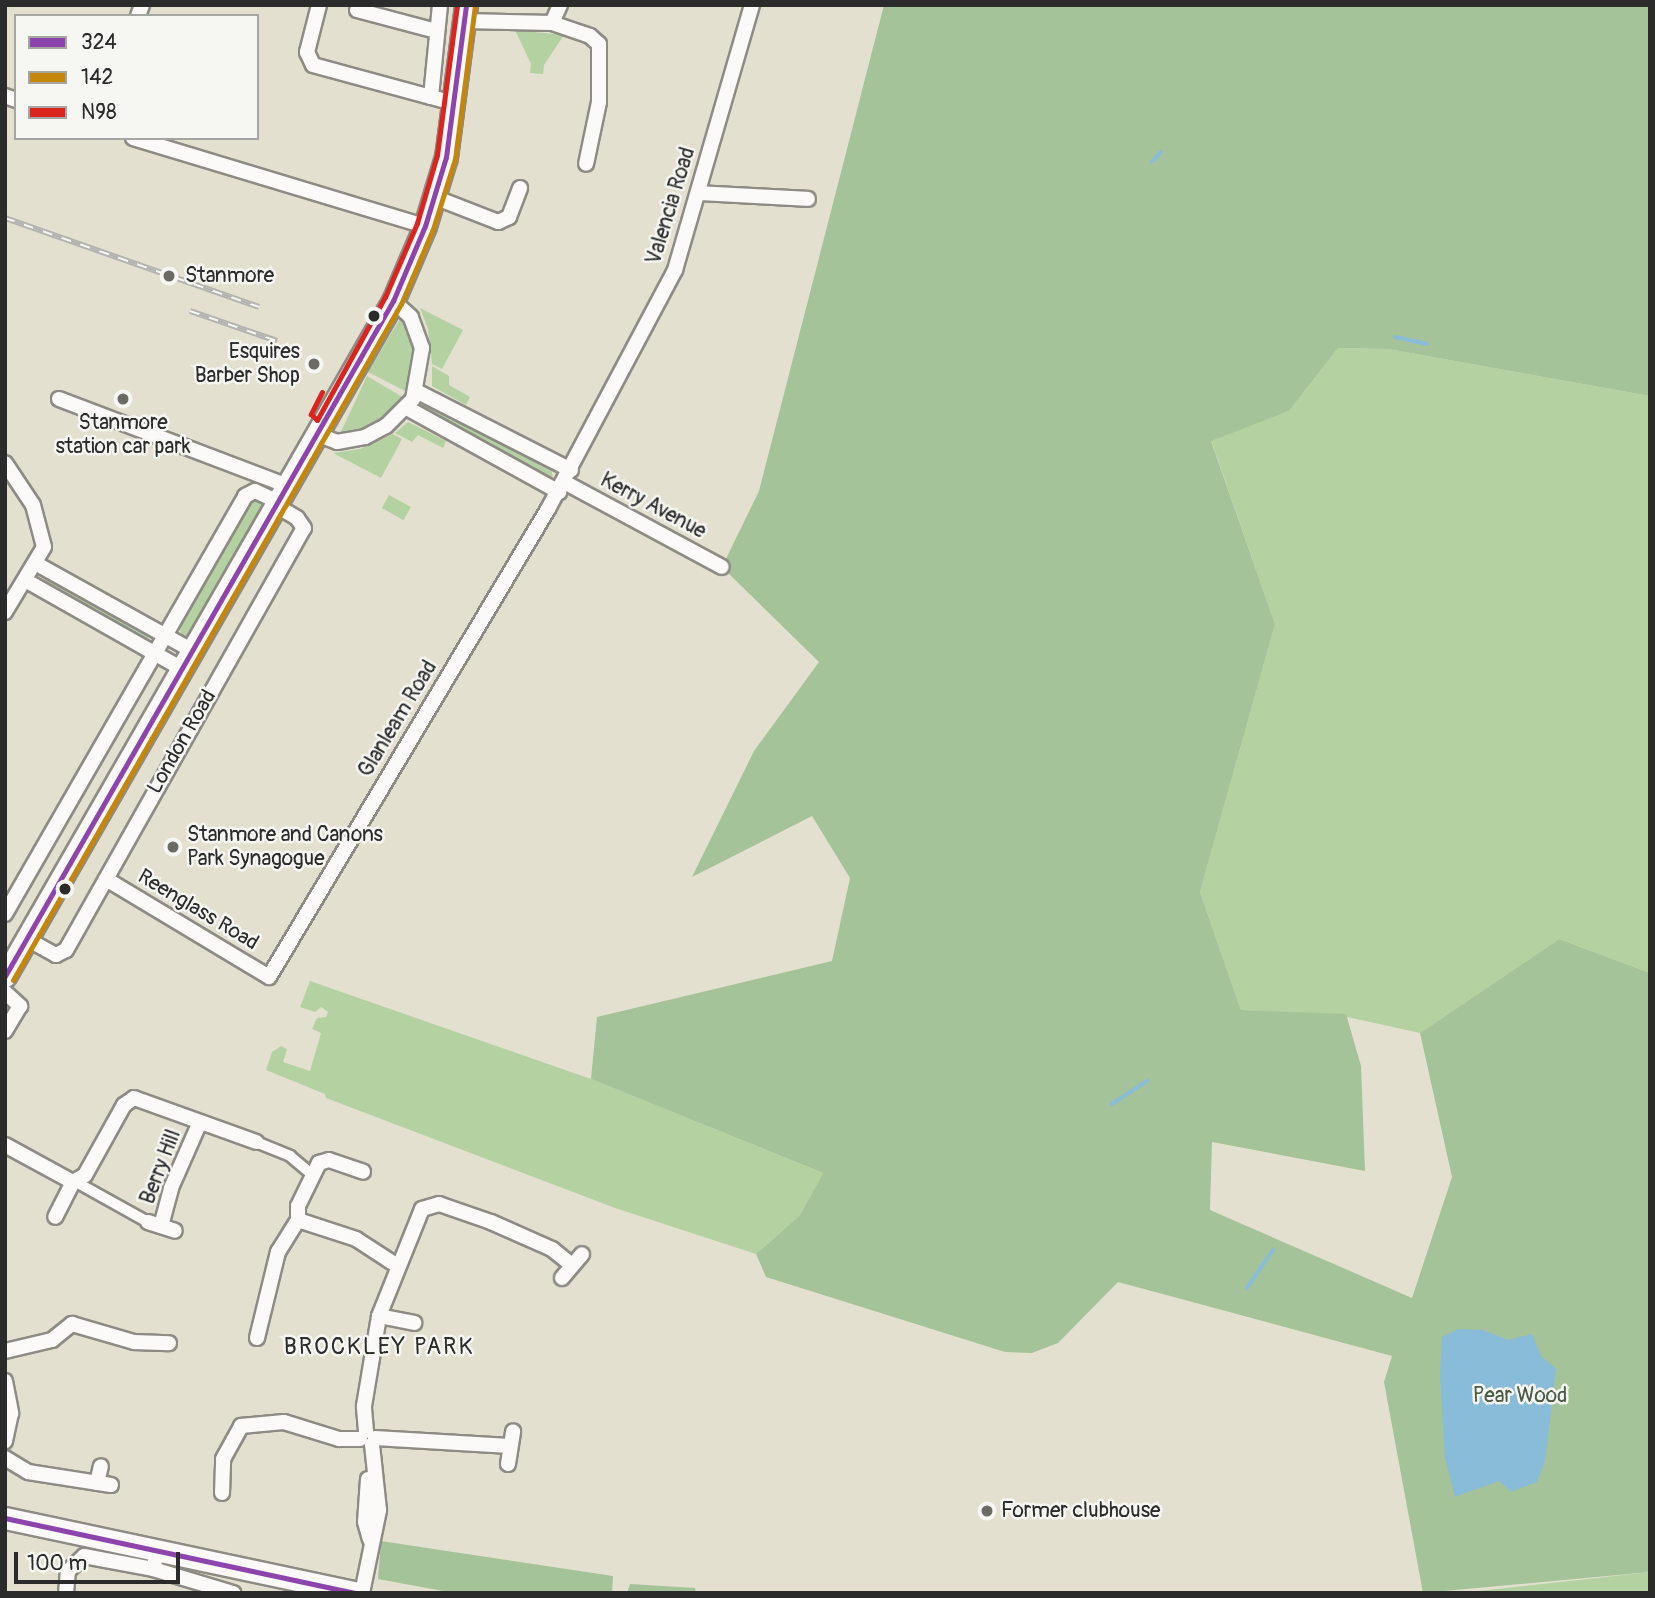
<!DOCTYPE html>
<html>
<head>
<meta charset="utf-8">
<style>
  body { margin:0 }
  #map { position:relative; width:1655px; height:1598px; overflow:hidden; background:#e3e0d0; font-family:Pangolin,sans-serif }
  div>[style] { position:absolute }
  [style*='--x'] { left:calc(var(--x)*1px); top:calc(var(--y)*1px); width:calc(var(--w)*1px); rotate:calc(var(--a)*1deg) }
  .green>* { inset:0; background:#b4d2a1; transform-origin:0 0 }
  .forest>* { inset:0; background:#a5c398 }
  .water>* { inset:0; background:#89bcd8 }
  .stream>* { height:3.5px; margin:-1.75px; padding:0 1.75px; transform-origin:1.75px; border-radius:1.75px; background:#89bcd8 }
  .roads { filter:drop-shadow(2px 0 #8d8b84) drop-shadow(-2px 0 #8d8b84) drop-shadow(0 2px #8d8b84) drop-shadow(0 -2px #8d8b84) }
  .pedestrian>* { height:10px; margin:-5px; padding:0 5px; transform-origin:5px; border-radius:5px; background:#fbfaf8 }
  .minor>* { height:14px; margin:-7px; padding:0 7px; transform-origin:7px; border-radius:7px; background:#fbfaf8 }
  .primary>* { height:21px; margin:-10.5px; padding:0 10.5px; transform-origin:10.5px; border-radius:10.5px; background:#fbfaf8 }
  .rail>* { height:6px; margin-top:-3px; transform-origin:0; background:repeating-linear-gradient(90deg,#f6f6f2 0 10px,#b3b2b0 0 20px); box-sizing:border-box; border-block:2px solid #b3b2b0 }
  .bus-1>* { height:5px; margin:-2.5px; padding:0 2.5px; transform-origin:2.5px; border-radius:2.5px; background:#8e44ad }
  .bus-2>* { height:5px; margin:-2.5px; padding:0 2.5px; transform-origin:2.5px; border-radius:2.5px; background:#c4870b }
  .bus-3>* { height:5px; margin:-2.5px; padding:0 2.5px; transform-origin:2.5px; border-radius:2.5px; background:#dc241f }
  .dots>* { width:19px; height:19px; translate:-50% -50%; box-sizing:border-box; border:4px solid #f6f6f2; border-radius:50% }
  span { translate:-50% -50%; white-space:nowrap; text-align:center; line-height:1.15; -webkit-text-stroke:5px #f6f6f2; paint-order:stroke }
  .street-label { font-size:21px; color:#2b2b2b }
  .poi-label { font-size:21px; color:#2b2b2b }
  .left { translate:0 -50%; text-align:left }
  .right { translate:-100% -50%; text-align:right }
  .park-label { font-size:21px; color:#485a43 }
  .neighbourhood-label { font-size:23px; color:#2b2b2b; letter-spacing:2px }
  .frame { position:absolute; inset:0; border:7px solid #2b2b2b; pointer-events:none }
  .legend { position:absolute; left:14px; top:14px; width:245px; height:126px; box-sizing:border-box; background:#f6f6f2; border:2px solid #a5a5a2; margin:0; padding:9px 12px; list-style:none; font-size:21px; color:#2b2b2b }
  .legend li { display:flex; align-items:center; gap:14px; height:35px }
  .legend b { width:35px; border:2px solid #a5a5a2 }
  .scale { position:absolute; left:14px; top:1552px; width:166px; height:32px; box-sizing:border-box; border:4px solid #2b2b2b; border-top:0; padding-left:9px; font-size:21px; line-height:24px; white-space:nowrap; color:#2b2b2b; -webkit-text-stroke:5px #f6f6f2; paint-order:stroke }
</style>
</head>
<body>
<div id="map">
  <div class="green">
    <div style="clip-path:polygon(515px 30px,564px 35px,544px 65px,543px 74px,530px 73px,531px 64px)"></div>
    <div style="clip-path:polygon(420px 308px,463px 330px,442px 369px,432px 364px,428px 329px)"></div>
    <div style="clip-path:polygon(401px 317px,416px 345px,409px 393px,368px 372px)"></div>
    <div style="clip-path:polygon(1338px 348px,1388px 349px,1650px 396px,1650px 973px,1559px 939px,1420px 1033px,1347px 1017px,1241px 1010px,1200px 892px,1275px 624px,1211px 440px,1289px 411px)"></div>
    <div style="clip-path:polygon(432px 366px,449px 376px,449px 385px,470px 397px,466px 405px,432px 386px)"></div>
    <div style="clip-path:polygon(367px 376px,406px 399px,372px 428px,339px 436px)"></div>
    <div style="clip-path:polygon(426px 401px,551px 469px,553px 476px,549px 478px,420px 408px)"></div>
    <div style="clip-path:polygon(408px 422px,446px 441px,443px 448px,418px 435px,412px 442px,395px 433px)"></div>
    <div style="clip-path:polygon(393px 434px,402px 439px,381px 478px,333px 453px,360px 449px)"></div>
    <div style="left:389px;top:495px;width:25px;height:15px;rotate:29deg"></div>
    <div style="clip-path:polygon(254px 497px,264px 502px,261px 511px,189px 636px,182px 636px,179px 625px,247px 501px)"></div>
    <div style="left:48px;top:575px;width:118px;height:10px;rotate:30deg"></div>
    <div style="clip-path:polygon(310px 981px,591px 1079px,823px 1173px,800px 1215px,756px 1254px,615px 1208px,326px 1098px,325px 1094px,266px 1070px,272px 1052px,281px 1046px,287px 1049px,283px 1062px,310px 1071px,321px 1033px,312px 1029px,317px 1018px,326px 1017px,328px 1012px,321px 1007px,315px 1012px,300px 1007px)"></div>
    <div style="clip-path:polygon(1650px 1572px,1650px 1593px,1460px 1593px)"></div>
  </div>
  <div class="forest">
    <div style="clip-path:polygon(884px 5px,1650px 5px,1650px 396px,1388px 349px,1338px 348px,1289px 411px,1211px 441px,1275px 624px,1200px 892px,1241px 1010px,1346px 1014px,1361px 1066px,1365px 1171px,1212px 1142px,1210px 1210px,1412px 1298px,1452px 1177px,1420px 1033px,1559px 939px,1650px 973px,1650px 1572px,1423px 1593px,1384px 1382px,1392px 1356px,1118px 1282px,1058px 1343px,1032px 1353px,1005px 1352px,766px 1277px,756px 1254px,800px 1215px,823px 1173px,591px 1079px,597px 1017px,832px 961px,850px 878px,812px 816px,692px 877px,754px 751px,819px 662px,722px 567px,759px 491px)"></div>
    <div style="clip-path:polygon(381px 1541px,613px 1576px,612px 1593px,454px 1593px,378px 1579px)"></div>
    <div style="clip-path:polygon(630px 1584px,695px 1588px,696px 1593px,627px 1593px)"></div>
  </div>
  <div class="water">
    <div style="clip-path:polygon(1459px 1329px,1483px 1330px,1508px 1340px,1532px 1334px,1541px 1356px,1556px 1369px,1545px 1461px,1537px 1482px,1511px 1492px,1499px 1481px,1455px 1497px,1445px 1458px,1440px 1375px,1442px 1337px)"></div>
  </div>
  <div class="stream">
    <div style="--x:1152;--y:162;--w:13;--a:-48"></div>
    <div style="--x:1395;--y:337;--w:33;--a:12"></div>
    <div style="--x:1112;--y:1104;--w:42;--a:-33.3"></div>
    <div style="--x:1247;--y:1288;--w:46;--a:-55.6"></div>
  </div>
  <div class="roads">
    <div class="pedestrian">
      <div style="--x:256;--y:1142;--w:37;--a:22"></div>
      <div style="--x:290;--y:1156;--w:26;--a:40"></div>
      <div style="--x:76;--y:1182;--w:82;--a:29.1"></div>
    </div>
    <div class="minor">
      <div style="--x:319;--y:5;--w:49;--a:104.3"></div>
      <div style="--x:307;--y:52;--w:14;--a:65"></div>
      <div style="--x:313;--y:65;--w:122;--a:15.2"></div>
      <div style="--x:440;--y:5;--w:92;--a:95.6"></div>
      <div style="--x:431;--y:97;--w:24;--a:15"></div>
      <div style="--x:357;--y:10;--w:82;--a:14.9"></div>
      <div style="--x:138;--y:16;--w:12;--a:-70"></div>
      <div style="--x:464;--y:21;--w:88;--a:1.3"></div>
      <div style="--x:552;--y:23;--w:40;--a:18.9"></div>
      <div style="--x:590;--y:36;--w:12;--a:42"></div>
      <div style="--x:599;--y:44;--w:58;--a:90"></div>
      <div style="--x:599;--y:102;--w:63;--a:101.8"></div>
      <div style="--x:552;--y:23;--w:20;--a:-66"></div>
      <div style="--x:5;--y:96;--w:12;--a:20"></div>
      <div style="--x:133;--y:138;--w:305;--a:16.8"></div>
      <div style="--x:698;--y:193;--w:110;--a:3.1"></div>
      <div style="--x:434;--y:197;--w:69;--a:21.3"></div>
      <div style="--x:498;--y:222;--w:12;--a:-24"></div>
      <div style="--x:509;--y:217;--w:31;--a:-69"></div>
      <div style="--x:416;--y:391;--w:174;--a:27"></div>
      <div style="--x:59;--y:399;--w:245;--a:20.8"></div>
      <div style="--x:407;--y:408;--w:174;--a:28.9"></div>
      <div style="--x:319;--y:435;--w:19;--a:21"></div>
      <div style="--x:337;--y:442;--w:28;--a:-10"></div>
      <div style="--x:365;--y:437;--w:24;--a:-28"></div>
      <div style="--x:386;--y:426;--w:38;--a:-45"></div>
      <div style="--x:413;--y:399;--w:52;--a:-80"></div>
      <div style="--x:422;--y:348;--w:33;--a:-110"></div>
      <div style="--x:411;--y:317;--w:24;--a:-138"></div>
      <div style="--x:5;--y:463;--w:50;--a:56.3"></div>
      <div style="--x:33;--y:505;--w:43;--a:75.3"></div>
      <div style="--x:44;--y:547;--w:76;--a:121"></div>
      <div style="--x:564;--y:482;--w:179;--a:28.3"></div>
      <div style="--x:35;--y:563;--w:181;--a:29.1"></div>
      <div style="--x:25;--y:580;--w:180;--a:29.5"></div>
      <div style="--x:106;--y:879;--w:190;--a:31"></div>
      <div style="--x:269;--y:977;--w:545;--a:-59.2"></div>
      <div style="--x:548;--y:509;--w:271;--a:-62"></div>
      <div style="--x:675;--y:270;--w:276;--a:-73.8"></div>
      <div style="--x:5;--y:914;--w:482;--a:-60.1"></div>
      <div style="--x:245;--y:496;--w:11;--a:-27"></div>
      <div style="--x:255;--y:491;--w:26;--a:25"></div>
      <div style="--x:27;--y:939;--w:33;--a:29"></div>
      <div style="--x:56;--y:955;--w:11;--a:-27"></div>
      <div style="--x:66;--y:950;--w:484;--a:-60.6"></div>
      <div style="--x:304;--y:528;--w:12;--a:-125"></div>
      <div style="--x:297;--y:518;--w:23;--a:-149"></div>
      <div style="--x:5;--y:992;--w:21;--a:43"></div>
      <div style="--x:20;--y:1006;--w:29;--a:121"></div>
      <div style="--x:5;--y:1145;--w:77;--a:28.6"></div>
      <div style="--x:73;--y:1182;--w:39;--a:117"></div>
      <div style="--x:73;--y:1182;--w:14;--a:-30"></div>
      <div style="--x:85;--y:1175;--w:80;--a:-60.9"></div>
      <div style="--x:124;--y:1105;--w:12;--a:-35"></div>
      <div style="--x:134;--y:1098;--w:130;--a:19.8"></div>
      <div style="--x:298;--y:1220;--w:14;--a:-90"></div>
      <div style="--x:298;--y:1206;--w:48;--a:-64"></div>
      <div style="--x:319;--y:1163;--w:10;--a:-17"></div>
      <div style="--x:329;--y:1160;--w:36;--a:19"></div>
      <div style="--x:148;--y:1222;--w:28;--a:18"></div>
      <div style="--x:161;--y:1226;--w:39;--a:-75"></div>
      <div style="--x:171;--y:1188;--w:72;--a:-66.3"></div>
      <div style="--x:562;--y:1278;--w:31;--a:-50"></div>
      <div style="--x:379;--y:1316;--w:36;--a:11"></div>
      <div style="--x:257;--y:1338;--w:89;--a:-76.3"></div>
      <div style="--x:278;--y:1252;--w:38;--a:-58"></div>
      <div style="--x:298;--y:1220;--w:61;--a:18.1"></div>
      <div style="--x:356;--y:1239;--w:48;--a:33"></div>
      <div style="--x:5;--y:1351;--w:48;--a:-13.2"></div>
      <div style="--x:52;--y:1340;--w:26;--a:-39"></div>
      <div style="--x:72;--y:1324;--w:65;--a:16.2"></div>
      <div style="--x:134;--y:1342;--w:35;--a:2"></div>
      <div style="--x:5;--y:1381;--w:33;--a:79"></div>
      <div style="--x:11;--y:1413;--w:29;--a:102"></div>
      <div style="--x:366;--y:1431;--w:25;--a:-95"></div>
      <div style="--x:364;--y:1406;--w:91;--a:-80.5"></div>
      <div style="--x:379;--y:1316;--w:115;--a:-68.1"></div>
      <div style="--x:422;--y:1209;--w:18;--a:-16"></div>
      <div style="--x:439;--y:1204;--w:55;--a:19.1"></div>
      <div style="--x:491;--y:1222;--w:67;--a:23.9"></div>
      <div style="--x:552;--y:1249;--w:26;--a:39"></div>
      <div style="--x:375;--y:1438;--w:135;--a:3.4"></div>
      <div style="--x:5;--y:1458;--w:27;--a:31"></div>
      <div style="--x:28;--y:1472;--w:84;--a:8.9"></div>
      <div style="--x:508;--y:1464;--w:33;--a:-81"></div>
      <div style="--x:368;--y:1479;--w:43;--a:94"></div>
      <div style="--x:365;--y:1522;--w:18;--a:74"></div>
      <div style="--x:97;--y:1483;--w:17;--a:-77"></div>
      <div style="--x:222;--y:1493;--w:34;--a:-88"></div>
      <div style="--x:223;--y:1459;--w:38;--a:-61"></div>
      <div style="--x:241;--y:1426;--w:43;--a:-5.3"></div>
      <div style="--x:284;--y:1422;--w:58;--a:17.2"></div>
      <div style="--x:339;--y:1439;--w:21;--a:0"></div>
      <div style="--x:155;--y:1561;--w:8;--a:104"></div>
      <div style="--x:153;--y:1569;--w:84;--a:16.7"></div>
      <div style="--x:66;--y:1593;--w:22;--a:-85"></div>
      <div style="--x:68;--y:1571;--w:22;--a:-43"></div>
      <div style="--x:84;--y:1556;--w:70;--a:10.7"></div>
      <div style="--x:362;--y:1593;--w:85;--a:-78.4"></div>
      <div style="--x:379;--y:1510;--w:66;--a:-96.1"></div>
    </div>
    <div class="primary">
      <div style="--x:5;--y:976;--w:779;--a:-60.11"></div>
      <div style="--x:393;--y:301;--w:82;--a:-66.9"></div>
      <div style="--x:425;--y:226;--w:72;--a:-73.1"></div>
      <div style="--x:446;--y:157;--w:153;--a:-82.5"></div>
      <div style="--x:5;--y:1518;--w:360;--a:12"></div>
    </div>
  </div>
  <div class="rail">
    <div style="--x:5;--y:218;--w:269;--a:19.3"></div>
    <div style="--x:190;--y:311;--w:92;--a:19"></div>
  </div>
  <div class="bus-1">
    <div style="--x:5;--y:976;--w:779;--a:-60.11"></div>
    <div style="--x:393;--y:301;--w:82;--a:-66.9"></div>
    <div style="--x:425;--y:226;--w:72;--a:-73.1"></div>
    <div style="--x:446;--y:157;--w:153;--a:-82.5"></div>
    <div style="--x:5;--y:1518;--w:359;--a:12.1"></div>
  </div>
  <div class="bus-2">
    <div style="--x:13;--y:980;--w:779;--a:-60.15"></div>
    <div style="--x:401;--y:304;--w:82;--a:-66.9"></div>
    <div style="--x:433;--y:229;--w:73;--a:-72.6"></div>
    <div style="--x:455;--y:159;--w:154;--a:-82.6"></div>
  </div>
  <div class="bus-3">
    <div style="--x:322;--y:392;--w:25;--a:117"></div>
    <div style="--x:311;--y:414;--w:8;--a:45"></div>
    <div style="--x:317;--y:420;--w:141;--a:-61.1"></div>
    <div style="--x:385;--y:297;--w:81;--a:-66.6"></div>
    <div style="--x:417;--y:223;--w:71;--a:-73.6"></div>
    <div style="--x:437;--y:155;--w:151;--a:-82.4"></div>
  </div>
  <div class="dots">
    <div style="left:169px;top:276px;background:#6b6a65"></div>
    <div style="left:374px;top:316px;background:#2b2b2b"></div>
    <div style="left:314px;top:364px;background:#6b6a65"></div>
    <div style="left:123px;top:399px;background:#6b6a65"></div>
    <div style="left:173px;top:847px;background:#6b6a65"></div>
    <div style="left:65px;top:889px;background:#2b2b2b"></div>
    <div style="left:987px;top:1511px;background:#6b6a65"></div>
  </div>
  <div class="street-label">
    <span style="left:671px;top:206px;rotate:-73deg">Valencia Road</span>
    <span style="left:653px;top:506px;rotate:28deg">Kerry Avenue</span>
    <span style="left:398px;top:719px;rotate:-59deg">Glanleam Road</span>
    <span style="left:182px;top:742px;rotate:-60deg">London Road</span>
    <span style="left:198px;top:910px;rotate:31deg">Reenglass Road</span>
    <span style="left:161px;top:1167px;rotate:-69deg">Berry Hill</span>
  </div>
  <div class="poi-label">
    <span class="left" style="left:185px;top:276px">Stanmore</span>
    <span class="right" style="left:300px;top:364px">Esquires<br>Barber Shop</span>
    <span style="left:123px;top:435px">Stanmore<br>station car park</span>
    <span class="left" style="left:187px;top:847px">Stanmore and Canons<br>Park Synagogue</span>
    <span class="left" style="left:1001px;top:1511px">Former clubhouse</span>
  </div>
  <div class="park-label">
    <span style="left:1520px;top:1396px">Pear Wood</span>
  </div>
  <div class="neighbourhood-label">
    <span style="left:379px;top:1347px">BROCKLEY PARK</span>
  </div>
  <div class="frame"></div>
  <ul class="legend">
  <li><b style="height:9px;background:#8e44ad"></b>324</li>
  <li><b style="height:9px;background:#c4870b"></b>142</li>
  <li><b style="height:9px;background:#dc241f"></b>N98</li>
  </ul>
  <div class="scale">100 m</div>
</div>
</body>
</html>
